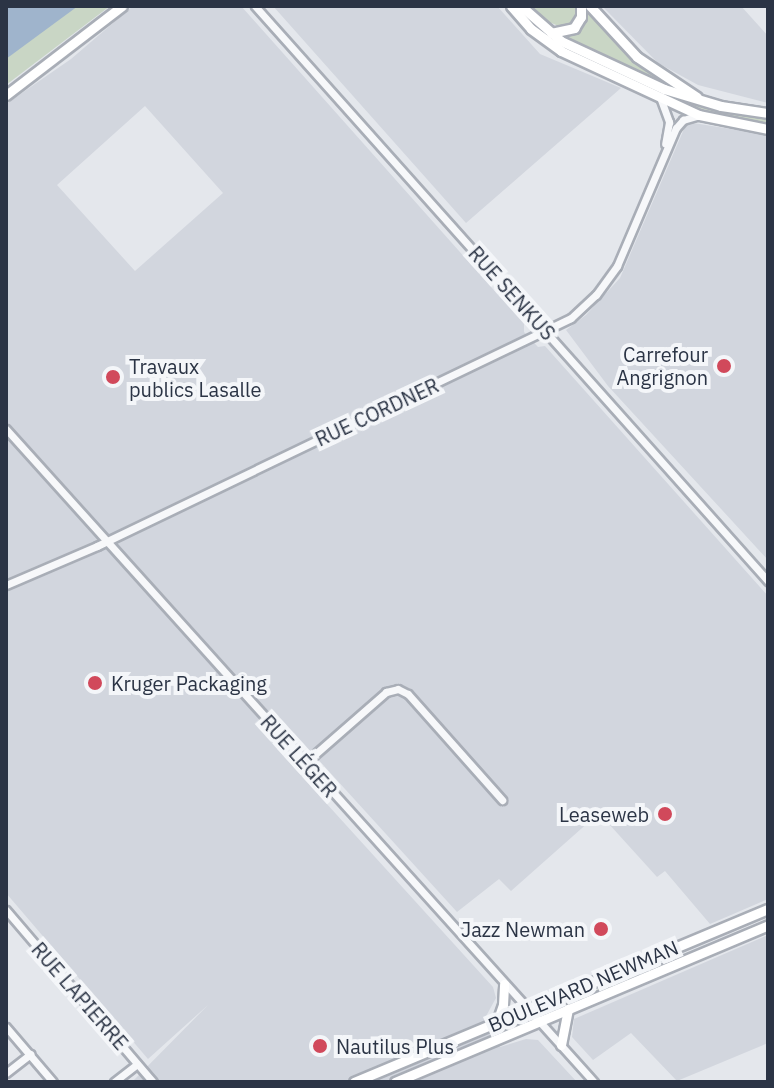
<!DOCTYPE html>
<html>
<head>
<meta charset="utf-8">
<style>
  body { margin:0 }
  #map { position:relative; width:774px; height:1088px; overflow:hidden; background:#e4e7ec; font-family:"IBM Plex Sans",sans-serif }
  div>[style] { position:absolute }
  [style*='--x'] { left:calc(var(--x)*1px); top:calc(var(--y)*1px); width:calc(var(--w)*1px); rotate:calc(var(--a)*1deg) }
  .built>* { inset:0; background:#d2d6de }
  .green>* { inset:0; background:#c9d6c5 }
  .water>* { inset:0; background:#9fb4cc }
  .roads { filter:drop-shadow(2px 0 #a9aeb7) drop-shadow(-2px 0 #a9aeb7) drop-shadow(0 2px #a9aeb7) drop-shadow(0 -2px #a9aeb7) }
  .minor>* { height:7px; margin:-3.5px; padding:0 3.5px; transform-origin:3.5px; border-radius:3.5px; background:#f7f8fa }
  .major>* { height:9px; margin:-4.5px; padding:0 4.5px; transform-origin:4.5px; border-radius:4.5px; background:#fff }
  .dots>* { width:22px; height:22px; translate:-50% -50%; box-sizing:border-box; border:4px solid #f4f6f9; border-radius:50% }
  span { translate:-50% -50%; white-space:nowrap; text-align:center; line-height:1.15; -webkit-text-stroke:8px #f4f6f9; paint-order:stroke }
  .street-label { font-size:20px; color:#2b3445 }
  .poi-label { font-size:20px; color:#2b3445 }
  .right { translate:-100% -50%; text-align:right }
  .left { translate:0 -50%; text-align:left }
  .frame { position:absolute; inset:0; border:8px solid #2b3445; pointer-events:none }
</style>
</head>
<body>
<div id="map">
  <div class="built">
    <div style="clip-path:polygon(evenodd,133px 6px,241px 6px,524px 324px,524px 332px,538px 347px,545px 346px,768px 596px,768px 899px,710px 924px,665px 871px,657px 877px,599px 813px,511px 891px,499px 879px,457px 912px,294px 733px,277px 749px,493px 987px,496px 998px,485px 1018px,500px 1047px,526px 1039px,538px 1040px,577px 1082px,132px 1082px,208px 1005px,148px 1059px,6px 893px,6px 104px,71px 59px,133px 6px,145px 106px,223px 193px,135px 271px,57px 185px,145px 106px)"></div>
    <div style="clip-path:polygon(273px 6px,497px 6px,540px 54px,621px 88px,466px 223px)"></div>
    <div style="clip-path:polygon(602px 6px,741px 6px,768px 36px,768px 103px,698px 85px,658px 63px)"></div>
    <div style="clip-path:polygon(687px 122px,768px 135px,768px 560px,608px 386px,566px 330px,586px 315px,620px 278px)"></div>
    <div style="clip-path:polygon(768px 935px,768px 1043px,677px 1081px,631px 1033px,593px 1060px,572px 1037px,574px 1019px)"></div>
  </div>
  <div class="green">
    <div style="clip-path:polygon(6px 6px,110px 6px,6px 85px)"></div>
    <div style="clip-path:polygon(531px 6px,575px 6px,576px 14px,571px 24px,561px 27px,549px 22px)"></div>
    <div style="clip-path:polygon(585px 8px,629px 54px,674px 90px,564px 39px,581px 27px)"></div>
    <div style="clip-path:polygon(679px 101px,724px 113px,768px 119px,768px 123px,723px 116px)"></div>
    <div style="clip-path:polygon(661px 961px,634px 976px,588px 995px,615px 979px)"></div>
  </div>
  <div class="water">
    <div style="clip-path:polygon(6px 6px,78px 6px,6px 59px)"></div>
  </div>
  <div class="roads">
    <div class="minor">
      <div style="--x:255;--y:6;--w:771;--a:48.26"></div>
      <div style="--x:660;--y:97;--w:27;--a:70"></div>
      <div style="--x:669;--y:122;--w:22;--a:100"></div>
      <div style="--x:6;--y:429;--w:879;--a:48"></div>
      <div style="--x:6;--y:585;--w:99;--a:-23.2"></div>
      <div style="--x:97;--y:546;--w:526;--a:-25.69"></div>
      <div style="--x:571;--y:318;--w:34;--a:-43"></div>
      <div style="--x:596;--y:295;--w:36;--a:-54"></div>
      <div style="--x:617;--y:266;--w:150;--a:-66.9"></div>
      <div style="--x:676;--y:128;--w:11;--a:-49"></div>
      <div style="--x:683;--y:120;--w:17;--a:-17"></div>
      <div style="--x:305;--y:763;--w:108;--a:-41.2"></div>
      <div style="--x:386;--y:692;--w:12;--a:-14"></div>
      <div style="--x:398;--y:689;--w:11;--a:27"></div>
      <div style="--x:408;--y:694;--w:142;--a:48.4"></div>
      <div style="--x:6;--y:910;--w:226;--a:49.5"></div>
      <div style="--x:6;--y:1027;--w:72;--a:49.5"></div>
      <div style="--x:6;--y:1073;--w:31;--a:-38"></div>
      <div style="--x:114;--y:1082;--w:29;--a:-38"></div>
    </div>
    <div class="major">
      <div style="--x:511;--y:6;--w:30;--a:49"></div>
      <div style="--x:531;--y:29;--w:37;--a:36"></div>
      <div style="--x:561;--y:51;--w:152;--a:24.9"></div>
      <div style="--x:699;--y:115;--w:70;--a:11.5"></div>
      <div style="--x:521;--y:6;--w:53;--a:41.2"></div>
      <div style="--x:561;--y:41;--w:114;--a:25"></div>
      <div style="--x:664;--y:89;--w:59;--a:16.6"></div>
      <div style="--x:721;--y:106;--w:48;--a:8.5"></div>
      <div style="--x:590;--y:6;--w:69;--a:47.3"></div>
      <div style="--x:637;--y:57;--w:72;--a:33.7"></div>
      <div style="--x:551;--y:33;--w:24;--a:-12"></div>
      <div style="--x:574;--y:28;--w:13;--a:-58"></div>
      <div style="--x:581;--y:17;--w:11;--a:-90"></div>
      <div style="--x:6;--y:95;--w:146;--a:-37.5"></div>
      <div style="--x:497;--y:1022;--w:18;--a:-71"></div>
      <div style="--x:503;--y:1005;--w:21;--a:-87"></div>
      <div style="--x:561;--y:1045;--w:37;--a:-79"></div>
      <div style="--x:354;--y:1082;--w:449;--a:-22.7"></div>
      <div style="--x:395;--y:1082;--w:405;--a:-22.8"></div>
    </div>
  </div>
  <div class="dots">
    <div style="left:724px;top:366px;background:#d1495b"></div>
    <div style="left:113px;top:377px;background:#d1495b"></div>
    <div style="left:95px;top:683px;background:#d1495b"></div>
    <div style="left:665px;top:814px;background:#d1495b"></div>
    <div style="left:601px;top:929px;background:#d1495b"></div>
    <div style="left:320px;top:1046px;background:#d1495b"></div>
  </div>
  <div class="street-label">
    <span style="left:512px;top:293px;rotate:48deg">RUE SENKUS</span>
    <span style="left:377px;top:412px;rotate:-25deg">RUE CORDNER</span>
    <span style="left:299px;top:756px;rotate:48deg">RUE LÉGER</span>
    <span style="left:583px;top:986px;rotate:-23deg">BOULEVARD NEWMAN</span>
    <span style="left:80px;top:996px;rotate:49deg">RUE LAPIERRE</span>
  </div>
  <div class="poi-label">
    <span class="right" style="left:708px;top:366px">Carrefour<br>Angrignon</span>
    <span class="left" style="left:129px;top:378px">Travaux<br>publics Lasalle</span>
    <span class="left" style="left:111px;top:683px">Kruger Packaging</span>
    <span class="right" style="left:649px;top:814px">Leaseweb</span>
    <span class="right" style="left:585px;top:929px">Jazz Newman</span>
    <span class="left" style="left:336px;top:1046px">Nautilus Plus</span>
  </div>
  <div class="frame"></div>
</div>
</body>
</html>
